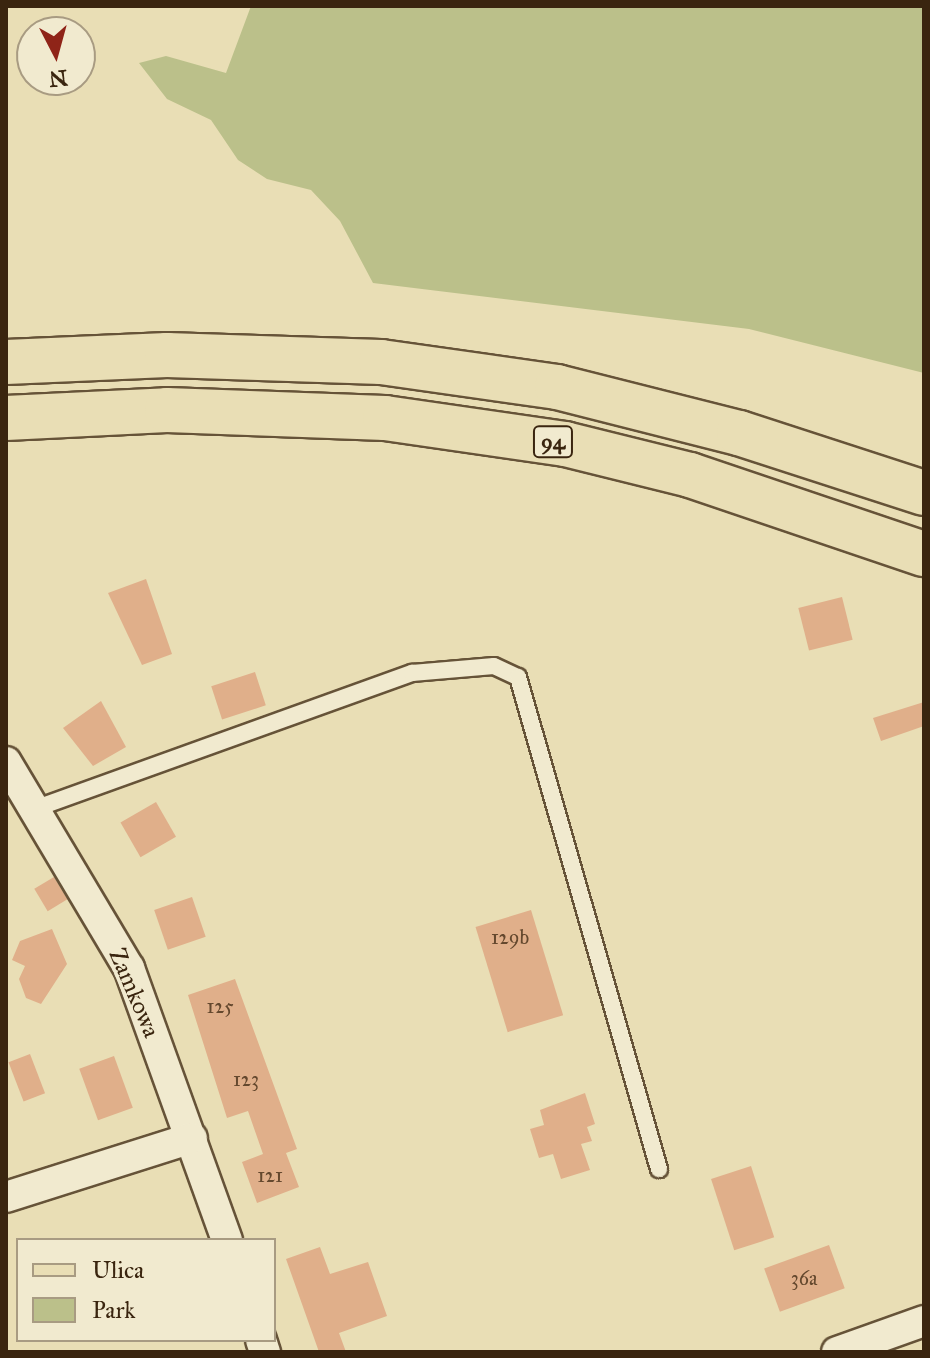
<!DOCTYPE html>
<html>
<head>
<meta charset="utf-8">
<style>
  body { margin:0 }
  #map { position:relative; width:930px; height:1358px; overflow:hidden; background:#e9deb5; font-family:"IM FELL Great Primer",serif }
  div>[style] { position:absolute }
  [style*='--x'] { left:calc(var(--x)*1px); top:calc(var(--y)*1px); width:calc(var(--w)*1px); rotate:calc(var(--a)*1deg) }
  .green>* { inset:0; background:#bbc08a }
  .building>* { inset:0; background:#e0af8a; transform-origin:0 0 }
  .roads { filter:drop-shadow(2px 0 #665338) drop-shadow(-2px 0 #665338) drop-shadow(0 2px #665338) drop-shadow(0 -2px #665338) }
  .lane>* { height:16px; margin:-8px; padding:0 8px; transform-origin:8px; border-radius:8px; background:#f1eacf }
  .street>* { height:30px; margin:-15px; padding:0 15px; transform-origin:15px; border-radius:15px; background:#f1eacf }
  .primary>* { height:44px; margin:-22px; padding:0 22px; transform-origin:22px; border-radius:22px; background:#e9deb5 }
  span { translate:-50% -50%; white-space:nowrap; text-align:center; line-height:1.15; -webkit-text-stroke:7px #f1eacf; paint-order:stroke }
  .number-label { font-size:20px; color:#64482e }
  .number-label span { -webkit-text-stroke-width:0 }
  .shield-label span { padding:2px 6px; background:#f1eacf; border:2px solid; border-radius:6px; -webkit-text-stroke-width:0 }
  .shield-label { font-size:22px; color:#3a250f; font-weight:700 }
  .street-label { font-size:24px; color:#3a250f }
  .frame { position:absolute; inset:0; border:8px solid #3a250f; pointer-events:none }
  .legend { position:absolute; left:16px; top:1238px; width:260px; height:104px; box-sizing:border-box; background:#f1eacf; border:2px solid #a89b82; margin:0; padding:10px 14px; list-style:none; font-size:24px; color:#3a250f }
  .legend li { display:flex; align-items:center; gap:16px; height:40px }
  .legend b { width:40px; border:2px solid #a89b82 }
  .north { position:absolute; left:16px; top:16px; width:80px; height:80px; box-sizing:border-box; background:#f1eacf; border:2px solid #a89b82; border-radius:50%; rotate:174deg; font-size:22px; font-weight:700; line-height:32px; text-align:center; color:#3a250f }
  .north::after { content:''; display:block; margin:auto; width:28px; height:36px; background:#8f2418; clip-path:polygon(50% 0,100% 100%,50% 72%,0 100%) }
</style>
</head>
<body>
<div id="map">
  <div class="green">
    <div style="clip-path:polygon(251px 6px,924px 6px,924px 373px,749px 329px,373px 283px,340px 221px,311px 190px,267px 179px,238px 160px,211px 120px,167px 99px,139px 63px,166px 56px,226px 73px)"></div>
  </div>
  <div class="building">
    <div style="clip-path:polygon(146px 579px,172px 654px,142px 665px,108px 593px)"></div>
    <div style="left:842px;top:597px;width:44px;height:45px;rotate:76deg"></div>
    <div style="left:255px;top:672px;width:35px;height:46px;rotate:72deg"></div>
    <div style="clip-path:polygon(101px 701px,126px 747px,93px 766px,63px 728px)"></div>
    <div style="clip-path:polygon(924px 702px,924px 726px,881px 741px,873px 718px)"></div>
    <div style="left:156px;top:802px;width:40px;height:41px;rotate:60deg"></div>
    <div style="left:54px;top:877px;width:26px;height:23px;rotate:59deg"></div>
    <div style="left:192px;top:897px;width:42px;height:40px;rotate:71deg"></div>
    <div style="left:531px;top:910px;width:110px;height:58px;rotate:73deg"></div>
    <div style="clip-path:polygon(52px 929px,67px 964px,41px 1004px,26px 998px,19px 979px,25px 966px,12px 960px,20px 941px)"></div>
    <div style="clip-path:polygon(235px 979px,297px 1149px,286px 1153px,299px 1187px,257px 1203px,242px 1162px,263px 1154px,248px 1111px,227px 1118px,188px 995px)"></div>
    <div style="left:30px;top:1054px;width:42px;height:23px;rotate:69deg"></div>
    <div style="left:114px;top:1056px;width:55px;height:37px;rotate:70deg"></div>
    <div style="clip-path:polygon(585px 1093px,595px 1124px,587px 1127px,592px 1141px,581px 1144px,590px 1170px,561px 1179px,553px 1154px,539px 1158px,530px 1129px,544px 1125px,540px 1110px)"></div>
    <div style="left:751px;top:1166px;width:75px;height:42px;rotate:72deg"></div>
    <div style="left:829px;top:1245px;width:46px;height:69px;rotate:70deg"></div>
    <div style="clip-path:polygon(320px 1247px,330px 1274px,368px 1262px,387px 1316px,339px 1333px,346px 1352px,319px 1352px,286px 1259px)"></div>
  </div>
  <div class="roads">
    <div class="lane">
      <div style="--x:34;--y:809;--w:402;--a:-19.8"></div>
      <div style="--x:412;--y:673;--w:82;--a:-4.9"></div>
      <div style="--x:494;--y:666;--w:26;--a:25"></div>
      <div style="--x:518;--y:677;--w:512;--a:74.01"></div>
    </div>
    <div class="street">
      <div style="--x:6;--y:762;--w:240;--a:59.2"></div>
      <div style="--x:129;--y:968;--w:289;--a:70.2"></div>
      <div style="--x:6;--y:1197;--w:195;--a:-17.6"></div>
      <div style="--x:261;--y:1340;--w:13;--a:72"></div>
      <div style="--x:837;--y:1352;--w:92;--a:-19.6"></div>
    </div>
    <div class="primary">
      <div style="--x:6;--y:362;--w:161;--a:-2.5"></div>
      <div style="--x:167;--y:355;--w:214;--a:1.9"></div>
      <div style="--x:381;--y:362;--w:178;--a:8.1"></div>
      <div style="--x:557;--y:387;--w:188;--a:14.2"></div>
      <div style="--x:739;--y:433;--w:194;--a:18"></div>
      <div style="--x:6;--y:418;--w:161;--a:-2.8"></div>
      <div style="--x:167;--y:410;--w:218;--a:2.1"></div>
      <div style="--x:385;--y:418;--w:182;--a:8.2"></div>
      <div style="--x:565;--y:444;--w:129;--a:13.9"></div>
      <div style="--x:690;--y:475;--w:247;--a:18.7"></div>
    </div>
  </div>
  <div class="number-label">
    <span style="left:510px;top:937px">129b</span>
    <span style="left:220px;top:1006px">125</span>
    <span style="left:246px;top:1079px">123</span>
    <span style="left:270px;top:1175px">121</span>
    <span style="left:804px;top:1278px">36a</span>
  </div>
  <div class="shield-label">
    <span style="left:553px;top:442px">94</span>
  </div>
  <div class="street-label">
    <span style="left:134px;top:993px;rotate:67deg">Zamkowa</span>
  </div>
  <div class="frame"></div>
  <ul class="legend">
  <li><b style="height:10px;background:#e9deb5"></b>Ulica</li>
  <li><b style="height:22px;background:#bbc08a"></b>Park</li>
  </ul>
  <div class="north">N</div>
</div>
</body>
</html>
